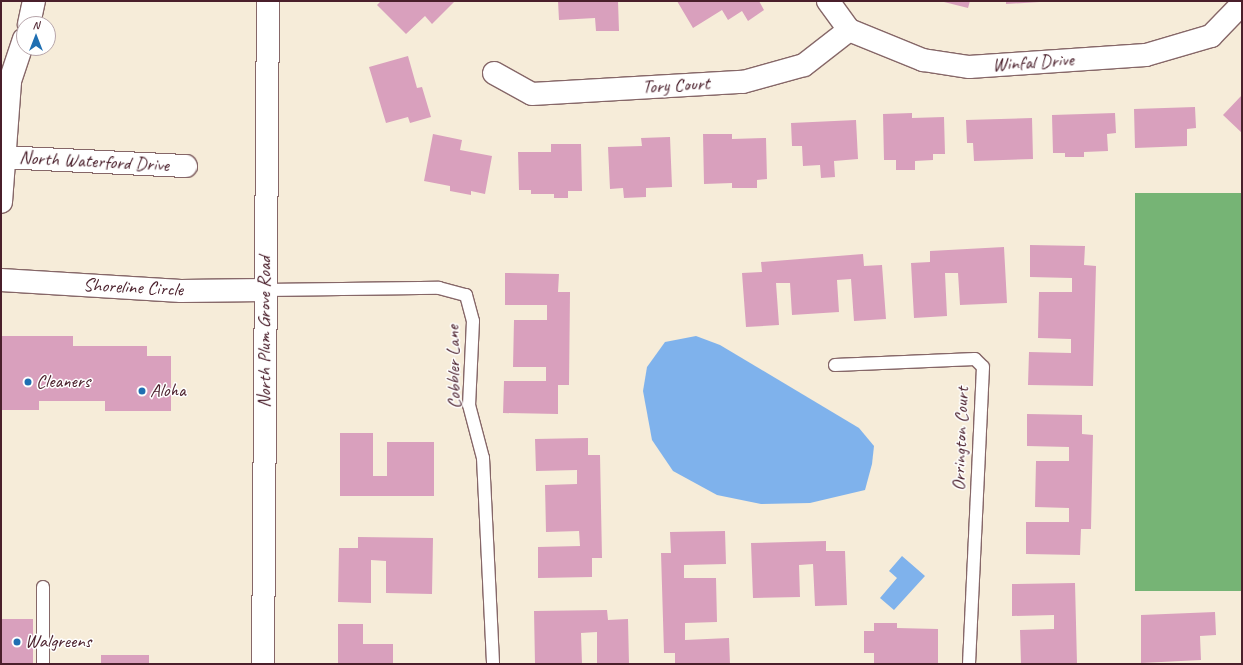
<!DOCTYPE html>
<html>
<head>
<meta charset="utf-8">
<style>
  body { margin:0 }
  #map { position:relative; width:1243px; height:665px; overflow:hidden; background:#f6ecd9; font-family:Caveat,sans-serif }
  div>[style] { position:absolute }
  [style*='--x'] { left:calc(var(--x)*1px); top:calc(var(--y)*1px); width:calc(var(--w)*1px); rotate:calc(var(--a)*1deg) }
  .forest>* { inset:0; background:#76b475; transform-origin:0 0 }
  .water>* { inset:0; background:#7fb2ec }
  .building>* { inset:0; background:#d9a0bd; transform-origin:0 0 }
  .roads { filter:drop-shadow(1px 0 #866768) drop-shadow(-1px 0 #866768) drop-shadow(0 1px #866768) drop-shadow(0 -1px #866768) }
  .lane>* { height:12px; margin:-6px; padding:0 6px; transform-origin:6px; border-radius:6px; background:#fff }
  .street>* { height:22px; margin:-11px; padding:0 11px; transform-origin:11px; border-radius:11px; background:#fff }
  .secondary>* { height:22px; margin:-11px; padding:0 11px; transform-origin:11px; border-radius:11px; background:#fff }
  .dots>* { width:11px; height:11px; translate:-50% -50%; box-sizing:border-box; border:2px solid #fff; border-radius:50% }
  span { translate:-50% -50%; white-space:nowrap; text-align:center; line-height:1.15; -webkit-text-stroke:3px #fff; paint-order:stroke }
  .street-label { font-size:19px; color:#4a1f2b }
  .poi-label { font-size:19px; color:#4a1f2b }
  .left { translate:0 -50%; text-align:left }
  .frame { position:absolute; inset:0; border:2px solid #4a1f2b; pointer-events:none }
  .north { position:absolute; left:16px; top:16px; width:40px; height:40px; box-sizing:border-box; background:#fff; border:1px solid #b7a5aa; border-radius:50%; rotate:0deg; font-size:11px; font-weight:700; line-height:16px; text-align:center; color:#4a1f2b }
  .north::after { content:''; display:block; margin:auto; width:14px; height:18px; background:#1f6fb2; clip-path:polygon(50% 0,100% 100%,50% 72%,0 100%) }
</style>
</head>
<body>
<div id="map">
  <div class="forest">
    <div style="left:1242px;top:193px;width:398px;height:107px;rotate:90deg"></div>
  </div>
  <div class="water">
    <div style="clip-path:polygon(696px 336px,720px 345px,859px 428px,874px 446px,872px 464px,865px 490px,810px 503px,761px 504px,717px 495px,673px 471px,652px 440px,643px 391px,647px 367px,665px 342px)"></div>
    <div style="clip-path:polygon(902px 556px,925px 576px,894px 610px,880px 598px,897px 578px,889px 571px)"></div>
  </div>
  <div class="building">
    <div style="clip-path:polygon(381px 1px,455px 1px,432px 24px,425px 16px,406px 34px,377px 5px)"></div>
    <div style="clip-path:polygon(558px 1px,618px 1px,619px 31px,596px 31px,595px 18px,559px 20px)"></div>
    <div style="clip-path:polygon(677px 1px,759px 1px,764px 10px,748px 21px,742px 11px,728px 20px,722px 10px,693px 28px)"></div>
    <div style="clip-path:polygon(940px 1px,970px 1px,968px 8px)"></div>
    <div style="clip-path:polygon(1006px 1px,1040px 1px,1040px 2px,1006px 4px)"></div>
    <div style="clip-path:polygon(408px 56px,417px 88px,422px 87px,431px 117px,410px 123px,408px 117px,386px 123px,369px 67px)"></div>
    <div style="clip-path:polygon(1242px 95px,1242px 133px,1223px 115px)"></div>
    <div style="clip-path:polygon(1195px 107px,1196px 128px,1187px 129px,1187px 146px,1135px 148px,1134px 109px)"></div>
    <div style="clip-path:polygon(912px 113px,912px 118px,944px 117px,945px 154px,933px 154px,933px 160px,915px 161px,915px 170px,896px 170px,896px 160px,884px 160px,883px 114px)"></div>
    <div style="clip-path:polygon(1115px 113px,1116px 133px,1107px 134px,1108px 151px,1084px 152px,1084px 157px,1065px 157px,1065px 153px,1053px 153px,1052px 115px)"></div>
    <div style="clip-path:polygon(1032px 118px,1033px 159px,974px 161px,973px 143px,967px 143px,966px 120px)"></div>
    <div style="clip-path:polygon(856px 120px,858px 159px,834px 161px,835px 177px,821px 178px,820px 165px,803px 166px,802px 146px,792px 146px,791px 123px)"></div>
    <div style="clip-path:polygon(433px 134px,462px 140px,460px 150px,492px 156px,485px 194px,471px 191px,471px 195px,450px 191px,450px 186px,424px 181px)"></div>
    <div style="clip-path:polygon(703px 134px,732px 134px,732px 139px,766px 138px,767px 179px,757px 180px,757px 188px,732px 188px,732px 183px,704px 184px)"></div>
    <div style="clip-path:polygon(670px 137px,672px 187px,646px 188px,646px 197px,624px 198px,623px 188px,610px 189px,608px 147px,642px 146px,641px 138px)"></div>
    <div style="clip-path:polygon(551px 144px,581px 144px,582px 191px,568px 191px,568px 198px,554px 198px,554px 194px,531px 194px,531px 190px,519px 190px,518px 152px,551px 152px)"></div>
    <div style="clip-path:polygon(1030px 245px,1085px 246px,1084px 265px,1096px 266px,1093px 386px,1028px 385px,1029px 352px,1071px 353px,1071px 339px,1038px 338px,1039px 292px,1072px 292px,1072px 278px,1030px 277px)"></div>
    <div style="clip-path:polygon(1004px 247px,1007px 303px,960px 305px,958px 273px,945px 273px,947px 316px,914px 318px,911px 263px,930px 262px,930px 251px)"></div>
    <div style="clip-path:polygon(863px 254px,864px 266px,882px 265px,886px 319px,854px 321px,851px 279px,837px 280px,839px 312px,792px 315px,790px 283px,776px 283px,779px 325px,746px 327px,742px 273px,762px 272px,761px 262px)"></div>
    <div style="clip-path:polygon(505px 273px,559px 274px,558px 292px,570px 292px,569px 385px,558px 385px,558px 414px,503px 413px,504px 381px,546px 381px,546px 367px,513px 367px,514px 320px,547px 320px,547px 305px,505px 305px)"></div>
    <div style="clip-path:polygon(1px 336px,73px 336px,73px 346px,147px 346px,147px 356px,171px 356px,171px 411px,105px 411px,105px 401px,39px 401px,39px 410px,1px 410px)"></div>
    <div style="clip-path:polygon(1027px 414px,1082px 415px,1082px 434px,1093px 435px,1091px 529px,1081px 529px,1080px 555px,1026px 554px,1026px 522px,1069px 522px,1069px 508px,1035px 507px,1036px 461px,1069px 461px,1069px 447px,1027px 446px)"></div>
    <div style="clip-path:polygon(340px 433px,373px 433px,373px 476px,387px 476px,387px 442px,434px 442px,434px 496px,340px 496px)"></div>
    <div style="clip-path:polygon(588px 438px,588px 455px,600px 455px,602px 558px,592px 558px,592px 577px,538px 578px,538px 547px,580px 546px,579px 531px,546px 532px,545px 485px,577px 484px,577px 470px,536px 471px,535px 439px)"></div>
    <div style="clip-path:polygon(725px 531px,726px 564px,684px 565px,684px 578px,716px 578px,717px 622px,685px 623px,685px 640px,729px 638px,730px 664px,675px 664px,675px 653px,664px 653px,661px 553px,671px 553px,670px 532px)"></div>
    <div style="clip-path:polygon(358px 537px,433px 538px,432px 594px,386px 593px,386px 561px,371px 560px,371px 603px,338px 602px,339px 548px,358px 548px)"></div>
    <div style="clip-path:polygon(826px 541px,826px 551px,845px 551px,847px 605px,815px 606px,813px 564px,799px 565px,800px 597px,753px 598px,751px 543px)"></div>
    <div style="clip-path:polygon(1075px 583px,1077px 664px,1021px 664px,1020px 630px,1054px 629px,1054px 615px,1012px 616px,1012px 584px)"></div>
    <div style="clip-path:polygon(607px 610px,608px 620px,628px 619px,629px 664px,597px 664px,597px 632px,581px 633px,582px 664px,535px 664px,534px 611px)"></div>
    <div style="clip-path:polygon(1215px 612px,1216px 635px,1200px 636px,1201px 660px,1141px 663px,1141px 615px)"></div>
    <div style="left:1px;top:619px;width:32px;height:45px"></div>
    <div style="clip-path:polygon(874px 623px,897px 623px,897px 628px,938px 629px,938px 664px,874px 664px,874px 653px,864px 653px,864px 631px,874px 631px)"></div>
    <div style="clip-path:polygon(338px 624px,363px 624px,363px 644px,393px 644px,393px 664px,338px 664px)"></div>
    <div style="left:101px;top:655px;width:48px;height:9px"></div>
  </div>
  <div class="roads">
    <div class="lane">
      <div style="--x:265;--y:290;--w:174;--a:-0.7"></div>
      <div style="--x:439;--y:288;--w:28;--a:15"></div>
      <div style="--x:466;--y:295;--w:27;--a:75"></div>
      <div style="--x:473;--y:321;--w:84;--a:92.7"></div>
      <div style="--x:469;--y:405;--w:55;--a:75.2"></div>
      <div style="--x:483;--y:458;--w:206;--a:87.2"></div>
      <div style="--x:835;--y:365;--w:140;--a:-2.5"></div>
      <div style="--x:975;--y:359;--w:11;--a:45"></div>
      <div style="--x:983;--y:367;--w:297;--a:92.7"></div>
      <div style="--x:43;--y:664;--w:77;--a:-90"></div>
    </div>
    <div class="street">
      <div style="--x:828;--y:1;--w:36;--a:54"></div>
      <div style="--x:849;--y:30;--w:80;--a:22.1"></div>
      <div style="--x:923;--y:60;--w:47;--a:8.7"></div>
      <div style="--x:969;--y:67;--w:177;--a:-3.9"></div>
      <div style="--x:1146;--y:55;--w:68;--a:-16.3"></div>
      <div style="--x:1211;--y:36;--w:45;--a:-45.9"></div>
      <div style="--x:29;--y:24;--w:24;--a:-78"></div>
      <div style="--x:494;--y:73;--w:43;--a:28.9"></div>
      <div style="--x:532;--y:94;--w:211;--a:-3.3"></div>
      <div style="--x:743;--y:82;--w:63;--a:-15.6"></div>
      <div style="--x:804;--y:65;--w:57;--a:-37.9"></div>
      <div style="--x:1;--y:157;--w:185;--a:2.8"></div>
      <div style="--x:1;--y:202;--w:121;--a:-85.7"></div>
      <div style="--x:10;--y:81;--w:44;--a:-71.6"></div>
      <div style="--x:1;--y:280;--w:180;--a:3.5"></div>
      <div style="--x:181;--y:291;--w:84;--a:-0.7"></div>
    </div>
    <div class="secondary">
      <div style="--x:263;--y:664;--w:663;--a:-89.57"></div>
    </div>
  </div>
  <div class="dots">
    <div style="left:28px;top:382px;background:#1f6fb2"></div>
    <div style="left:142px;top:391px;background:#1f6fb2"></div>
    <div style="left:17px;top:642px;background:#1f6fb2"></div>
  </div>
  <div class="street-label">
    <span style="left:1033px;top:63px;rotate:-4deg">Winfal Drive</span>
    <span style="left:676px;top:86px;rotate:-3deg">Tory Court</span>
    <span style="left:94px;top:162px;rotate:3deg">North Waterford Drive</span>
    <span style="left:133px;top:288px;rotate:3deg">Shoreline Circle</span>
    <span style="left:265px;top:332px;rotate:-90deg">North Plum Grove Road</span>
    <span style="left:454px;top:367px;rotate:-91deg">Cobbler Lane</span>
    <span style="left:961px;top:439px;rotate:-88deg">Orrington Court</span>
  </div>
  <div class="poi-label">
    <span class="left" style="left:36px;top:382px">Cleaners</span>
    <span class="left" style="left:150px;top:391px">Aloha</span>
    <span class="left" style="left:25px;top:642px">Walgreens</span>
  </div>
  <div class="frame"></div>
  <div class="north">N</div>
</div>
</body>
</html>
